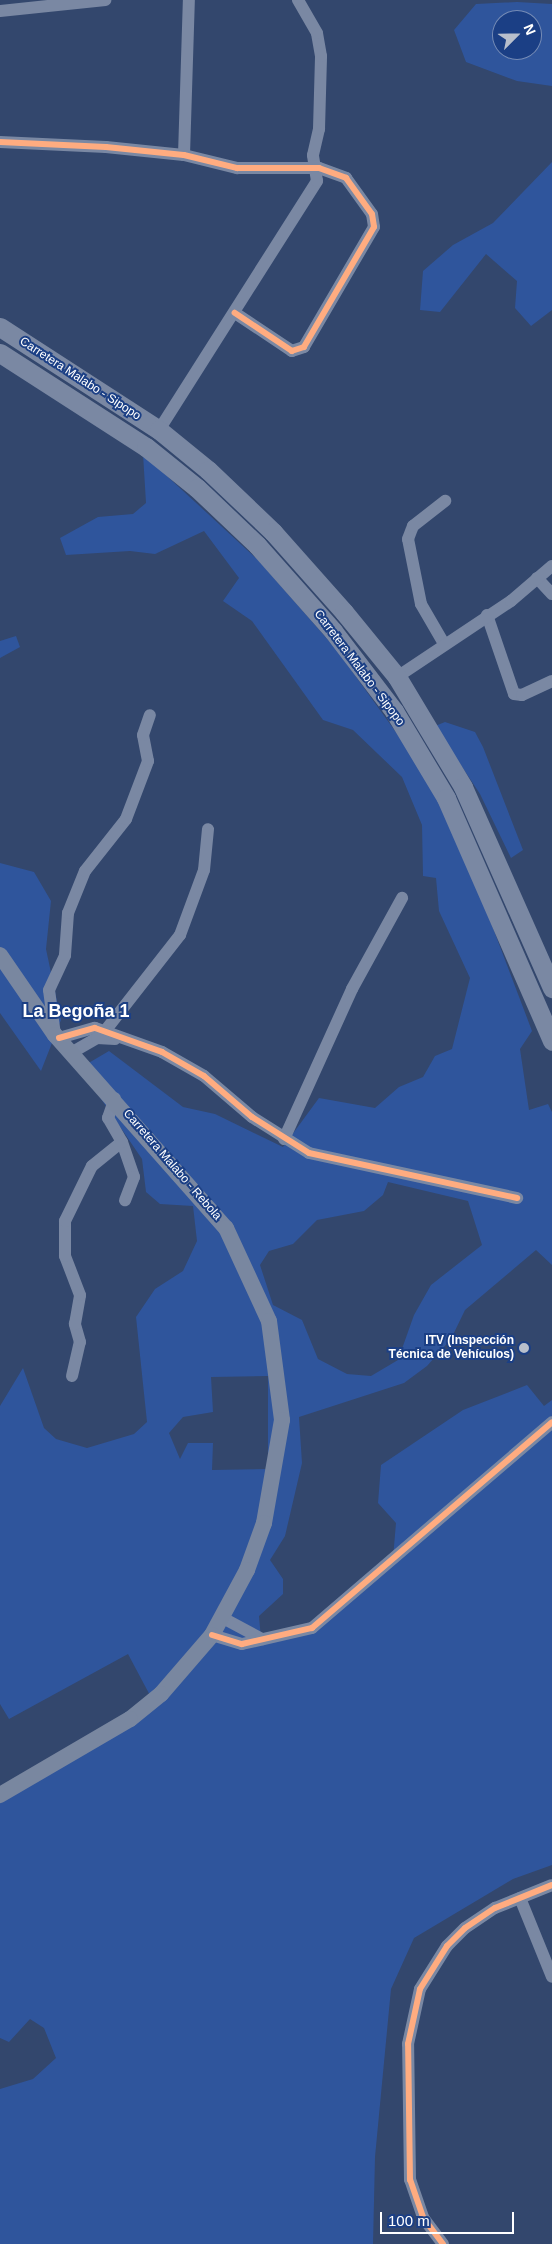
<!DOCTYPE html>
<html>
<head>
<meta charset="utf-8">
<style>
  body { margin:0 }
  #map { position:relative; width:552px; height:2244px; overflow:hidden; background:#33476d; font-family:Arial,sans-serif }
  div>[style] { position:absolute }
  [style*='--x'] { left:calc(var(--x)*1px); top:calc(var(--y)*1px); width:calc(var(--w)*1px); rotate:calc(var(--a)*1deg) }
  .green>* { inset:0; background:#2f559c }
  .minor>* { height:12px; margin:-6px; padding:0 6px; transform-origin:6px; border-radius:6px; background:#7a88a3 }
  .major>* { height:16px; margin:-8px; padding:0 8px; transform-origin:8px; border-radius:8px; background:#7987a0 }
  .highway>* { height:19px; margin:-9.5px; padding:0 9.5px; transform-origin:9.5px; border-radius:9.5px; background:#7a88a3 }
  .cycleway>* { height:6px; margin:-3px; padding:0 3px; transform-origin:3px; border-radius:3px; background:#ffac80 }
  .dots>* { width:14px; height:14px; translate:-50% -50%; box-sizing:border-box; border:2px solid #1b3f85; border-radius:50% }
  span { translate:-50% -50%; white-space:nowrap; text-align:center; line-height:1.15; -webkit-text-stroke:4px #1b3f85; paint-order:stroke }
  .street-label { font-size:12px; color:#fff }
  .poi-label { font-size:12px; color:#fff; font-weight:700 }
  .right { translate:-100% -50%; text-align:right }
  .district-label { font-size:18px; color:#fff; font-weight:700 }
  .north { position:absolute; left:492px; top:10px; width:50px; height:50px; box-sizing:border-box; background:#1b3f85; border:1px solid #768cb6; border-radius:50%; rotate:67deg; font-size:14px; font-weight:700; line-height:20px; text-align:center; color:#fff }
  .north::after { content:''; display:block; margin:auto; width:18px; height:22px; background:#b8bfcc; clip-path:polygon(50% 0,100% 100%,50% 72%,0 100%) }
  .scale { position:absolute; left:380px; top:2212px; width:134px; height:22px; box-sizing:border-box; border:2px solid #fff; border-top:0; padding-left:6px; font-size:15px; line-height:18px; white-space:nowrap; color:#fff; -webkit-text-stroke:4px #1b3f85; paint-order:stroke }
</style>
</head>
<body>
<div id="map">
  <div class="green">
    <div style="clip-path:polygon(evenodd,517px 2px,552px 4px,552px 86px,517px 81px,466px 62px,454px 30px,476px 4px,517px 2px,502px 20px,532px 20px,532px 50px,502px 50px,502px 20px)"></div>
    <div style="clip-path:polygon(552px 162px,552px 310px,531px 326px,515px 308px,517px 281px,486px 254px,440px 312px,420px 310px,423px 271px,453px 245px,493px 223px)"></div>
    <div style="clip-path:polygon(evenodd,143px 454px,258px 560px,336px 649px,421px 767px,468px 862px,532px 1031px,520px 1049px,529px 1110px,548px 1104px,552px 1112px,552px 1265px,536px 1250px,465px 1310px,451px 1339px,427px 1366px,404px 1383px,299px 1417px,302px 1463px,285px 1536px,270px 1560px,283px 1579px,283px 1594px,259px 1616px,261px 1639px,319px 1623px,393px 1558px,396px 1523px,378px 1503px,381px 1465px,463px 1410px,527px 1385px,544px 1406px,552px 1400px,552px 1865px,513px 1879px,414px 1938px,391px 1989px,375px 2157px,373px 2244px,0 2244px,0 2089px,33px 2079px,56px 2058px,44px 2028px,30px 2019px,9px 2042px,0 2038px,0 1793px,153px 1701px,128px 1654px,9px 1719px,0 1704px,0 1406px,23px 1368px,44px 1428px,56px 1439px,87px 1448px,134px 1434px,147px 1422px,136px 1317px,155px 1289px,183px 1271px,197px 1241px,193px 1206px,160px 1204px,146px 1192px,142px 1159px,80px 1068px,109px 1051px,183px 1107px,215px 1114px,283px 1147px,319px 1098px,375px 1108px,399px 1087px,423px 1077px,435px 1056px,452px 1049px,470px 978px,439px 911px,436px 878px,423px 876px,422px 825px,402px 777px,353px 730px,323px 720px,252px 621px,223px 601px,239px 578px,204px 531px,155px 554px,130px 551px,66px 555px,60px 538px,98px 517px,133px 514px,146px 503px,143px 454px,388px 1182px,468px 1201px,482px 1245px,431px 1285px,414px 1315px,398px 1360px,371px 1376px,347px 1374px,318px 1359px,302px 1320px,273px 1305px,260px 1265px,269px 1251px,293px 1244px,317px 1220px,364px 1211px,383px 1195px,388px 1182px,143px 454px,268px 1376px,268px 1469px,212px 1470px,213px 1443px,188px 1443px,180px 1459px,169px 1433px,183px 1417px,213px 1412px,211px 1377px,268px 1376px)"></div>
    <div style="clip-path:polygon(16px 636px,20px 647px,0 658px,0 641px)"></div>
    <div style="clip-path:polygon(445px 722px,475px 732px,483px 747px,523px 850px,511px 858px,480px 794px,435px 726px)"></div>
    <div style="clip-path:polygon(0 863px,34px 872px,51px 901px,46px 949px,61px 1020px,41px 1071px,0 1013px)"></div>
  </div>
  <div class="minor">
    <div style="--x:0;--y:11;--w:106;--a:-6"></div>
    <div style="--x:0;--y:142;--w:106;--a:2.7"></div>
    <div style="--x:106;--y:147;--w:78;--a:5.9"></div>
    <div style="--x:184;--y:155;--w:55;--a:13.8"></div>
    <div style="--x:237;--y:168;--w:82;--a:0"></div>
    <div style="--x:319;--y:168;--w:29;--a:20"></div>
    <div style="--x:346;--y:178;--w:44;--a:54.2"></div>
    <div style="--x:372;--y:214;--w:13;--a:81"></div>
    <div style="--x:374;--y:227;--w:139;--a:120.3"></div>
    <div style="--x:304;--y:347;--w:13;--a:162"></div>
    <div style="--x:292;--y:351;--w:69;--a:-146.3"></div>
    <div style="--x:184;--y:155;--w:155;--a:-88.2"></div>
    <div style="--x:159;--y:430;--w:295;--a:-57.6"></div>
    <div style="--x:317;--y:181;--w:26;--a:-99"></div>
    <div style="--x:313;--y:155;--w:27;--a:-77"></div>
    <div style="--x:319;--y:129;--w:73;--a:-88.4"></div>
    <div style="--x:321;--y:56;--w:23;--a:-100"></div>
    <div style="--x:317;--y:33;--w:38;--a:-120"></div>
    <div style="--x:537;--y:578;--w:22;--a:47"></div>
    <div style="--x:487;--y:615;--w:83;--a:71.1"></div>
    <div style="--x:514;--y:694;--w:8;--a:7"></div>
    <div style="--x:522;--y:695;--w:33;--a:-25"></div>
    <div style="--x:443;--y:642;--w:44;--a:-120.1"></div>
    <div style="--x:421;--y:604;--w:66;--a:-101.3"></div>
    <div style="--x:408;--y:539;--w:14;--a:-69"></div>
    <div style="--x:413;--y:526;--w:41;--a:-38"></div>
    <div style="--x:397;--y:677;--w:137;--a:-33.7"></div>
    <div style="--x:511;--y:601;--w:54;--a:-40.5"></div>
    <div style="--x:105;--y:1031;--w:122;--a:-52"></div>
    <div style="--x:180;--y:935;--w:69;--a:-69.7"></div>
    <div style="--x:204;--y:870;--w:41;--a:-84.4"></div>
    <div style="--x:55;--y:1035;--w:45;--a:-97.6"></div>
    <div style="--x:49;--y:990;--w:38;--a:-65"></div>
    <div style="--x:65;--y:955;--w:42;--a:-85.9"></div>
    <div style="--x:68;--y:913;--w:45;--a:-68"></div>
    <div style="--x:85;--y:871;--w:66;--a:-51.7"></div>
    <div style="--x:126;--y:819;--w:62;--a:-69.2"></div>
    <div style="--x:148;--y:761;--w:26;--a:-101"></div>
    <div style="--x:143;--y:735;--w:21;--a:-71"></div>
    <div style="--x:59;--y:1038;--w:37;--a:-16"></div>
    <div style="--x:95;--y:1028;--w:71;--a:19.7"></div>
    <div style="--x:162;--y:1052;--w:48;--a:29.7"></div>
    <div style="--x:204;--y:1076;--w:63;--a:40.5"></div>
    <div style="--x:252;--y:1117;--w:67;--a:32.3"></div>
    <div style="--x:309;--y:1153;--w:213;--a:12.2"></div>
    <div style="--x:71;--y:1053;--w:30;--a:-30"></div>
    <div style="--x:97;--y:1038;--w:18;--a:3"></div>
    <div style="--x:284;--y:1139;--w:165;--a:-65.6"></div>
    <div style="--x:352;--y:989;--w:104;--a:-61.2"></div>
    <div style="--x:122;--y:1142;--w:37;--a:71"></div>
    <div style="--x:134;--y:1177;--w:25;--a:111"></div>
    <div style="--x:72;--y:1376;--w:35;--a:-77"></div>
    <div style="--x:80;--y:1342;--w:19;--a:-106"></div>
    <div style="--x:75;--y:1324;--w:29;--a:-80"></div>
    <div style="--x:80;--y:1295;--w:42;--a:-111"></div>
    <div style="--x:65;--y:1256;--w:35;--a:-90"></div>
    <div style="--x:65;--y:1221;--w:61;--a:-63.9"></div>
    <div style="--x:92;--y:1166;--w:38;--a:-39"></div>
    <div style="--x:122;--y:1142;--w:28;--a:-120"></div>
    <div style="--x:108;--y:1118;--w:21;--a:-71"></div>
    <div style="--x:221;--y:1617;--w:47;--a:28.2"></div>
    <div style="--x:212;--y:1635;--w:31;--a:17"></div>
    <div style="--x:242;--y:1644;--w:72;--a:-12.9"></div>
    <div style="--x:312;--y:1628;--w:316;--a:-40.6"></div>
    <div style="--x:520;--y:1898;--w:85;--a:67.9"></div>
    <div style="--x:443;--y:2244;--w:34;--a:-127"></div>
    <div style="--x:423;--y:2217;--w:39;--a:-109"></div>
    <div style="--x:410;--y:2180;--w:136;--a:-90.8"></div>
    <div style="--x:408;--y:2044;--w:56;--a:-77.7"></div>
    <div style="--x:420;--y:1989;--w:51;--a:-57.9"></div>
    <div style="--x:447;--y:1946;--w:25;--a:-45"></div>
    <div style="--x:465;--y:1928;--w:36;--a:-34"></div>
    <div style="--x:495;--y:1908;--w:61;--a:-22"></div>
  </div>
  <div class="major">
    <div style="--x:0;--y:955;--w:97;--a:55.5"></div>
    <div style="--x:55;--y:1035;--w:258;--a:48.5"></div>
    <div style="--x:226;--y:1228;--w:102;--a:65.2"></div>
    <div style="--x:269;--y:1321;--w:100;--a:82.5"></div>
    <div style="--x:282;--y:1420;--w:105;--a:99.9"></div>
    <div style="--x:264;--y:1523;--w:50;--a:109.9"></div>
    <div style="--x:247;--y:1570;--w:74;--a:118.3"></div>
    <div style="--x:212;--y:1635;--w:78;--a:130.8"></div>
    <div style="--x:161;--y:1694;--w:40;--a:141"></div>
    <div style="--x:130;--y:1719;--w:151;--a:149.7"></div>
  </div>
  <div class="highway">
    <div style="--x:0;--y:327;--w:189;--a:32.9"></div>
    <div style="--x:159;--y:430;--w:63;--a:39.2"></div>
    <div style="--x:208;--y:470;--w:90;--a:43.6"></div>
    <div style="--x:273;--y:532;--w:107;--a:48.4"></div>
    <div style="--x:344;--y:612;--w:84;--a:50.8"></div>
    <div style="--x:397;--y:677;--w:128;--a:59"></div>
    <div style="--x:463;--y:787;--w:220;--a:66.1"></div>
    <div style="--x:0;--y:353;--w:174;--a:32.8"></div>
    <div style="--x:146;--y:447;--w:65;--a:38.8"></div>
    <div style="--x:197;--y:488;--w:83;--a:43.5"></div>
    <div style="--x:257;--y:545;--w:115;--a:48.5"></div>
    <div style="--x:333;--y:631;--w:101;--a:52.7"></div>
    <div style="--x:394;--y:711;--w:101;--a:59.1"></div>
    <div style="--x:446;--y:798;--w:265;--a:66.4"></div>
  </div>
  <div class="cycleway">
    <div style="--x:0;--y:142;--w:106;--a:2.7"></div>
    <div style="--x:106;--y:147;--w:78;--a:5.9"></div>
    <div style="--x:184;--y:155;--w:55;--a:13.8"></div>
    <div style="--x:237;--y:168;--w:82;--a:0"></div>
    <div style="--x:319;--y:168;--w:29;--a:20"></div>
    <div style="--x:346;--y:178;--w:44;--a:54.2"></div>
    <div style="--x:372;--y:214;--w:13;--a:81"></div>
    <div style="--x:374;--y:227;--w:139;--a:120.3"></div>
    <div style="--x:304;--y:347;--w:13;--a:162"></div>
    <div style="--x:292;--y:351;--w:69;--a:-146.3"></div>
    <div style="--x:59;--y:1038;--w:37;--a:-16"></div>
    <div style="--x:95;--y:1028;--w:71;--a:19.7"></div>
    <div style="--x:162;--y:1052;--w:48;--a:29.7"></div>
    <div style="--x:204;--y:1076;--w:63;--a:40.5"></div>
    <div style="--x:252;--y:1117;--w:67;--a:32.3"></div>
    <div style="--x:309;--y:1153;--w:213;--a:12.2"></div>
    <div style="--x:212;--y:1635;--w:31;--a:17"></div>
    <div style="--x:242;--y:1644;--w:72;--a:-12.9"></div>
    <div style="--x:312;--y:1628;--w:316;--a:-40.6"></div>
    <div style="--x:443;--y:2244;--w:34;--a:-127"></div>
    <div style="--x:423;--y:2217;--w:39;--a:-109"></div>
    <div style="--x:410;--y:2180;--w:136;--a:-90.8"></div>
    <div style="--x:408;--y:2044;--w:56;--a:-77.7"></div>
    <div style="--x:420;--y:1989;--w:51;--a:-57.9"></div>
    <div style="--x:447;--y:1946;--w:25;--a:-45"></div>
    <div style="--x:465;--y:1928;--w:36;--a:-34"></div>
    <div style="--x:495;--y:1908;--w:61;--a:-22"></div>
  </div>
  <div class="dots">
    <div style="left:524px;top:1348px;background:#b8bfcc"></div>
  </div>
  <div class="street-label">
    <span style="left:80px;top:379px;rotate:33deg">Carretera Malabo - Sipopo</span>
    <span style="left:359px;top:668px;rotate:53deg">Carretera Malabo - Sipopo</span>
    <span style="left:172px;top:1165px;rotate:49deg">Carretera Malabo - Rebola</span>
  </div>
  <div class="poi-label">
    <span class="right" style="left:514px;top:1348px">ITV (Inspección<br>Técnica de Vehículos)</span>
  </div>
  <div class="district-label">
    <span style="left:76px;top:1011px">La Begoña 1</span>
  </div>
  <div class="north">N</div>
  <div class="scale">100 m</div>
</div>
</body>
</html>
